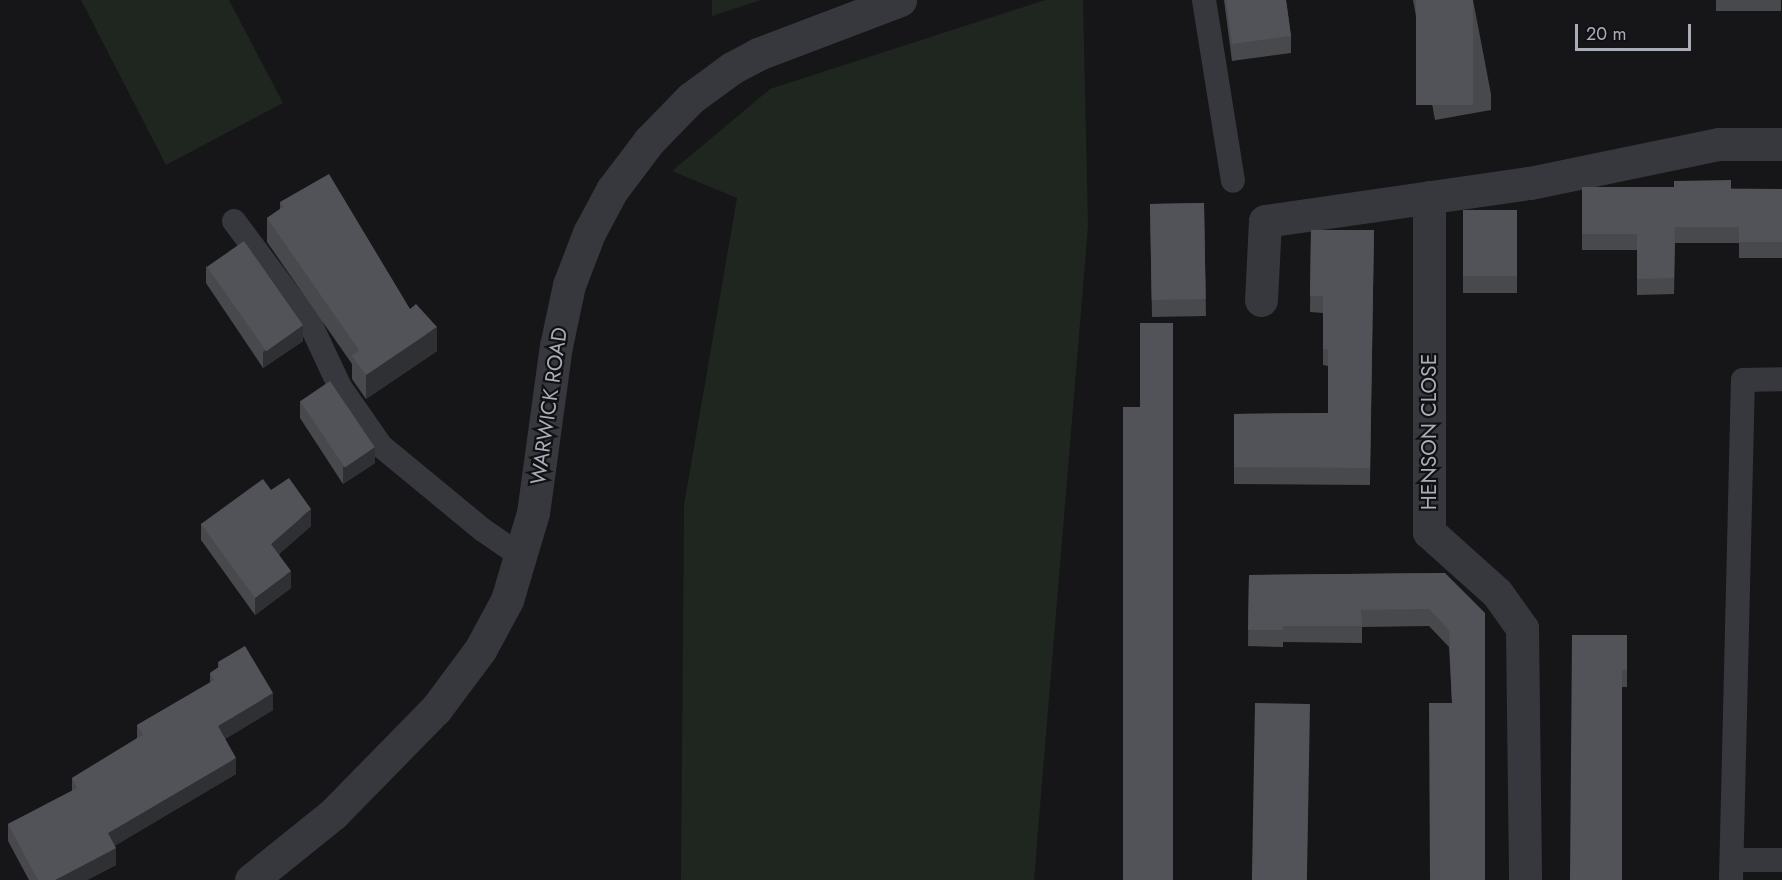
<!DOCTYPE html>
<html>
<head>
<meta charset="utf-8">
<style>
  body { margin:0 }
  #map { position:relative; width:1782px; height:880px; overflow:hidden; background:#161618; font-family:Jost,sans-serif }
  div>[style] { position:absolute }
  [style*='--x'] { left:calc(var(--x)*1px); top:calc(var(--y)*1px); width:calc(var(--w)*1px); rotate:calc(var(--a)*1deg) }
  .green>* { inset:0; background:#1e261f }
  .service>* { height:24px; margin:-12px; padding:0 12px; transform-origin:12px; border-radius:12px; background:#37383d }
  .minor>* { height:33px; margin:-16.5px; padding:0 16.5px; transform-origin:16.5px; border-radius:16.5px; background:#37383d }
  .tertiary>* { height:33px; margin:-16.5px; padding:0 16.5px; transform-origin:16.5px; border-radius:16.5px; background:#37383d }
  .wall>* { inset:0; background:#47494d; transform-origin:0 0 }
  .shaded-wall>* { inset:0; background:#2f3033 }
  .building>* { inset:0; background:#525359; transform-origin:0 0 }
  span { translate:-50% -50%; white-space:nowrap; text-align:center; line-height:1.15; -webkit-text-stroke:4.5px #111113; paint-order:stroke }
  .street-label { font-size:21px; color:#a8adb8 }
  .scale { position:absolute; left:1575px; top:24px; width:116px; height:27px; box-sizing:border-box; border:3px solid #a8adb8; border-top:0; padding-left:8px; font-size:18px; line-height:21px; white-space:nowrap; color:#a8adb8; -webkit-text-stroke:4px #111113; paint-order:stroke }
</style>
</head>
<body>
<div id="map">
  <div class="green">
    <div style="clip-path:polygon(81px 0,229px 0,283px 103px,166px 165px)"></div>
    <div style="clip-path:polygon(712px 0,761px 0,712px 16px)"></div>
    <div style="clip-path:polygon(1045px 0,1083px 0,1088px 226px,1034px 880px,681px 880px,684px 505px,737px 198px,672px 171px,770px 89px)"></div>
  </div>
  <div class="service">
    <div style="--x:1204;--y:0;--w:183;--a:80.9"></div>
    <div style="--x:234;--y:221;--w:127;--a:53.3"></div>
    <div style="--x:310;--y:323;--w:71;--a:64.9"></div>
    <div style="--x:340;--y:387;--w:72;--a:55.2"></div>
    <div style="--x:381;--y:446;--w:132;--a:39.5"></div>
    <div style="--x:483;--y:530;--w:47;--a:34.7"></div>
    <div style="--x:1732;--y:860;--w:50;--a:0"></div>
    <div style="--x:1731;--y:880;--w:500;--a:-88.63"></div>
    <div style="--x:1743;--y:380;--w:39;--a:-1"></div>
  </div>
  <div class="minor">
    <div style="--x:1429;--y:197;--w:335;--a:90"></div>
    <div style="--x:1429;--y:532;--w:91;--a:41.9"></div>
    <div style="--x:1497;--y:593;--w:43;--a:54.5"></div>
    <div style="--x:1522;--y:628;--w:252;--a:89.3"></div>
    <div style="--x:1261;--y:300;--w:79;--a:-87.1"></div>
    <div style="--x:1265;--y:221;--w:268;--a:-8.2"></div>
    <div style="--x:1530;--y:183;--w:193;--a:-11.7"></div>
    <div style="--x:1719;--y:144;--w:63;--a:0"></div>
  </div>
  <div class="tertiary">
    <div style="--x:251;--y:880;--w:105;--a:-38.8"></div>
    <div style="--x:333;--y:814;--w:147;--a:-45.6"></div>
    <div style="--x:436;--y:709;--w:74;--a:-53.3"></div>
    <div style="--x:480;--y:650;--w:57;--a:-61.6"></div>
    <div style="--x:507;--y:600;--w:91;--a:-73.4"></div>
    <div style="--x:533;--y:513;--w:169;--a:-82.2"></div>
    <div style="--x:556;--y:346;--w:62;--a:-78"></div>
    <div style="--x:569;--y:285;--w:56;--a:-69"></div>
    <div style="--x:589;--y:233;--w:49;--a:-61.9"></div>
    <div style="--x:612;--y:190;--w:61;--a:-52.9"></div>
    <div style="--x:649;--y:141;--w:60;--a:-45.7"></div>
    <div style="--x:691;--y:98;--w:51;--a:-36.2"></div>
    <div style="--x:732;--y:68;--w:30;--a:-28"></div>
    <div style="--x:758;--y:54;--w:152;--a:-20.8"></div>
  </div>
  <div class="wall">
    <div style="clip-path:polygon(1224px 0,1286px 0,1291px 36px,1291px 53px,1232px 61px)"></div>
    <div style="clip-path:polygon(1413px 0,1473px 0,1491px 94px,1491px 110px,1435px 120px)"></div>
    <div style="left:1716px;top:0;width:65px;height:11px"></div>
    <div style="clip-path:polygon(1582px 187px,1782px 189px,1782px 258px,1739px 258px,1739px 243px,1675px 243px,1674px 294px,1637px 295px,1637px 250px,1582px 250px)"></div>
    <div style="clip-path:polygon(280px 202px,410px 309px,437px 351px,366px 399px,352px 379px,352px 364px,267px 242px,267px 218px,280px 209px)"></div>
    <div style="left:1204px;top:203px;width:113px;height:54px;rotate:89deg"></div>
    <div style="left:1517px;top:210px;width:83px;height:54px;rotate:90deg"></div>
    <div style="clip-path:polygon(1311px 230px,1374px 230px,1370px 485px,1234px 484px,1234px 414px,1328px 413px,1328px 366px,1323px 365px,1323px 313px,1310px 312px)"></div>
    <div style="clip-path:polygon(206px 266px,303px 341px,263px 368px,206px 283px)"></div>
    <div style="clip-path:polygon(300px 401px,375px 463px,343px 484px,300px 418px)"></div>
    <div style="clip-path:polygon(271px 490px,311px 526px,279px 554px,291px 588px,255px 615px,201px 540px,201px 524px)"></div>
    <div style="clip-path:polygon(1445px 573px,1485px 880px,1452px 703px,1449px 647px,1429px 626px,1362px 627px,1362px 643px,1283px 642px,1283px 647px,1248px 646px,1249px 575px)"></div>
    <div style="clip-path:polygon(1572px 635px,1627px 635px,1627px 687px,1622px 687px)"></div>
    <div style="clip-path:polygon(218px 662px,273px 710px,225px 739px,236px 774px,114px 846px,116px 865px,87px 880px,29px 880px,8px 841px,8px 824px,72px 791px,72px 778px,137px 738px,137px 725px,210px 683px,210px 673px,218px 668px)"></div>
  </div>
  <div class="shaded-wall">
    <div style="clip-path:polygon(303px 325px,303px 341px,263px 368px,263px 352px)"></div>
    <div style="clip-path:polygon(437px 327px,437px 351px,366px 399px,366px 375px)"></div>
    <div style="clip-path:polygon(375px 447px,375px 463px,343px 484px,343px 467px)"></div>
    <div style="clip-path:polygon(311px 509px,311px 526px,271px 561px,271px 544px)"></div>
    <div style="clip-path:polygon(291px 571px,291px 588px,255px 615px,255px 598px)"></div>
    <div style="clip-path:polygon(273px 693px,273px 710px,218px 743px,218px 726px)"></div>
    <div style="clip-path:polygon(236px 758px,236px 774px,108px 850px,108px 833px)"></div>
    <div style="clip-path:polygon(116px 848px,116px 865px,87px 880px,55px 880px)"></div>
  </div>
  <div class="building">
    <div style="clip-path:polygon(1226px 0,1286px 0,1291px 36px,1232px 44px)"></div>
    <div style="left:1416px;top:0;width:57px;height:105px"></div>
    <div style="clip-path:polygon(329px 174px,410px 309px,416px 304px,437px 327px,366px 375px,352px 356px,359px 350px,267px 218px,283px 207px,280px 202px)"></div>
    <div style="clip-path:polygon(1731px 180px,1731px 189px,1782px 189px,1782px 242px,1739px 242px,1739px 227px,1675px 227px,1674px 278px,1637px 279px,1637px 234px,1582px 234px,1582px 187px,1674px 187px,1674px 181px)"></div>
    <div style="left:1204px;top:203px;width:96px;height:54px;rotate:89deg"></div>
    <div style="left:1517px;top:210px;width:66px;height:54px;rotate:90deg"></div>
    <div style="clip-path:polygon(1311px 230px,1374px 230px,1370px 468px,1234px 467px,1234px 414px,1328px 413px,1328px 349px,1323px 349px,1323px 296px,1310px 296px)"></div>
    <div style="left:244px;top:241px;width:103px;height:45px;rotate:55deg"></div>
    <div style="clip-path:polygon(1140px 323px,1173px 323px,1173px 880px,1123px 880px,1123px 407px,1140px 407px)"></div>
    <div style="left:330px;top:381px;width:80px;height:36px;rotate:56deg"></div>
    <div style="clip-path:polygon(289px 478px,311px 509px,271px 544px,291px 571px,255px 598px,201px 524px,263px 479px,271px 490px)"></div>
    <div style="clip-path:polygon(1445px 573px,1485px 613px,1485px 880px,1430px 880px,1429px 703px,1452px 703px,1449px 630px,1429px 609px,1361px 610px,1362px 626px,1283px 626px,1283px 630px,1248px 630px,1249px 575px)"></div>
    <div style="clip-path:polygon(1572px 635px,1627px 635px,1627px 670px,1622px 670px,1622px 880px,1570px 880px)"></div>
    <div style="clip-path:polygon(245px 646px,273px 693px,218px 726px,236px 758px,108px 833px,116px 848px,55px 880px,38px 880px,8px 824px,77px 788px,72px 778px,143px 735px,137px 725px,214px 680px,210px 673px,220px 666px,218px 662px)"></div>
    <div style="left:1255px;top:703px;width:55px;height:177px;rotate:1deg"></div>
  </div>
  <div class="street-label">
    <span style="left:549px;top:406px;rotate:-82deg">WARWICK ROAD</span>
    <span style="left:1429px;top:432px;rotate:-90deg">HENSON CLOSE</span>
  </div>
  <div class="scale">20 m</div>
</div>
</body>
</html>
